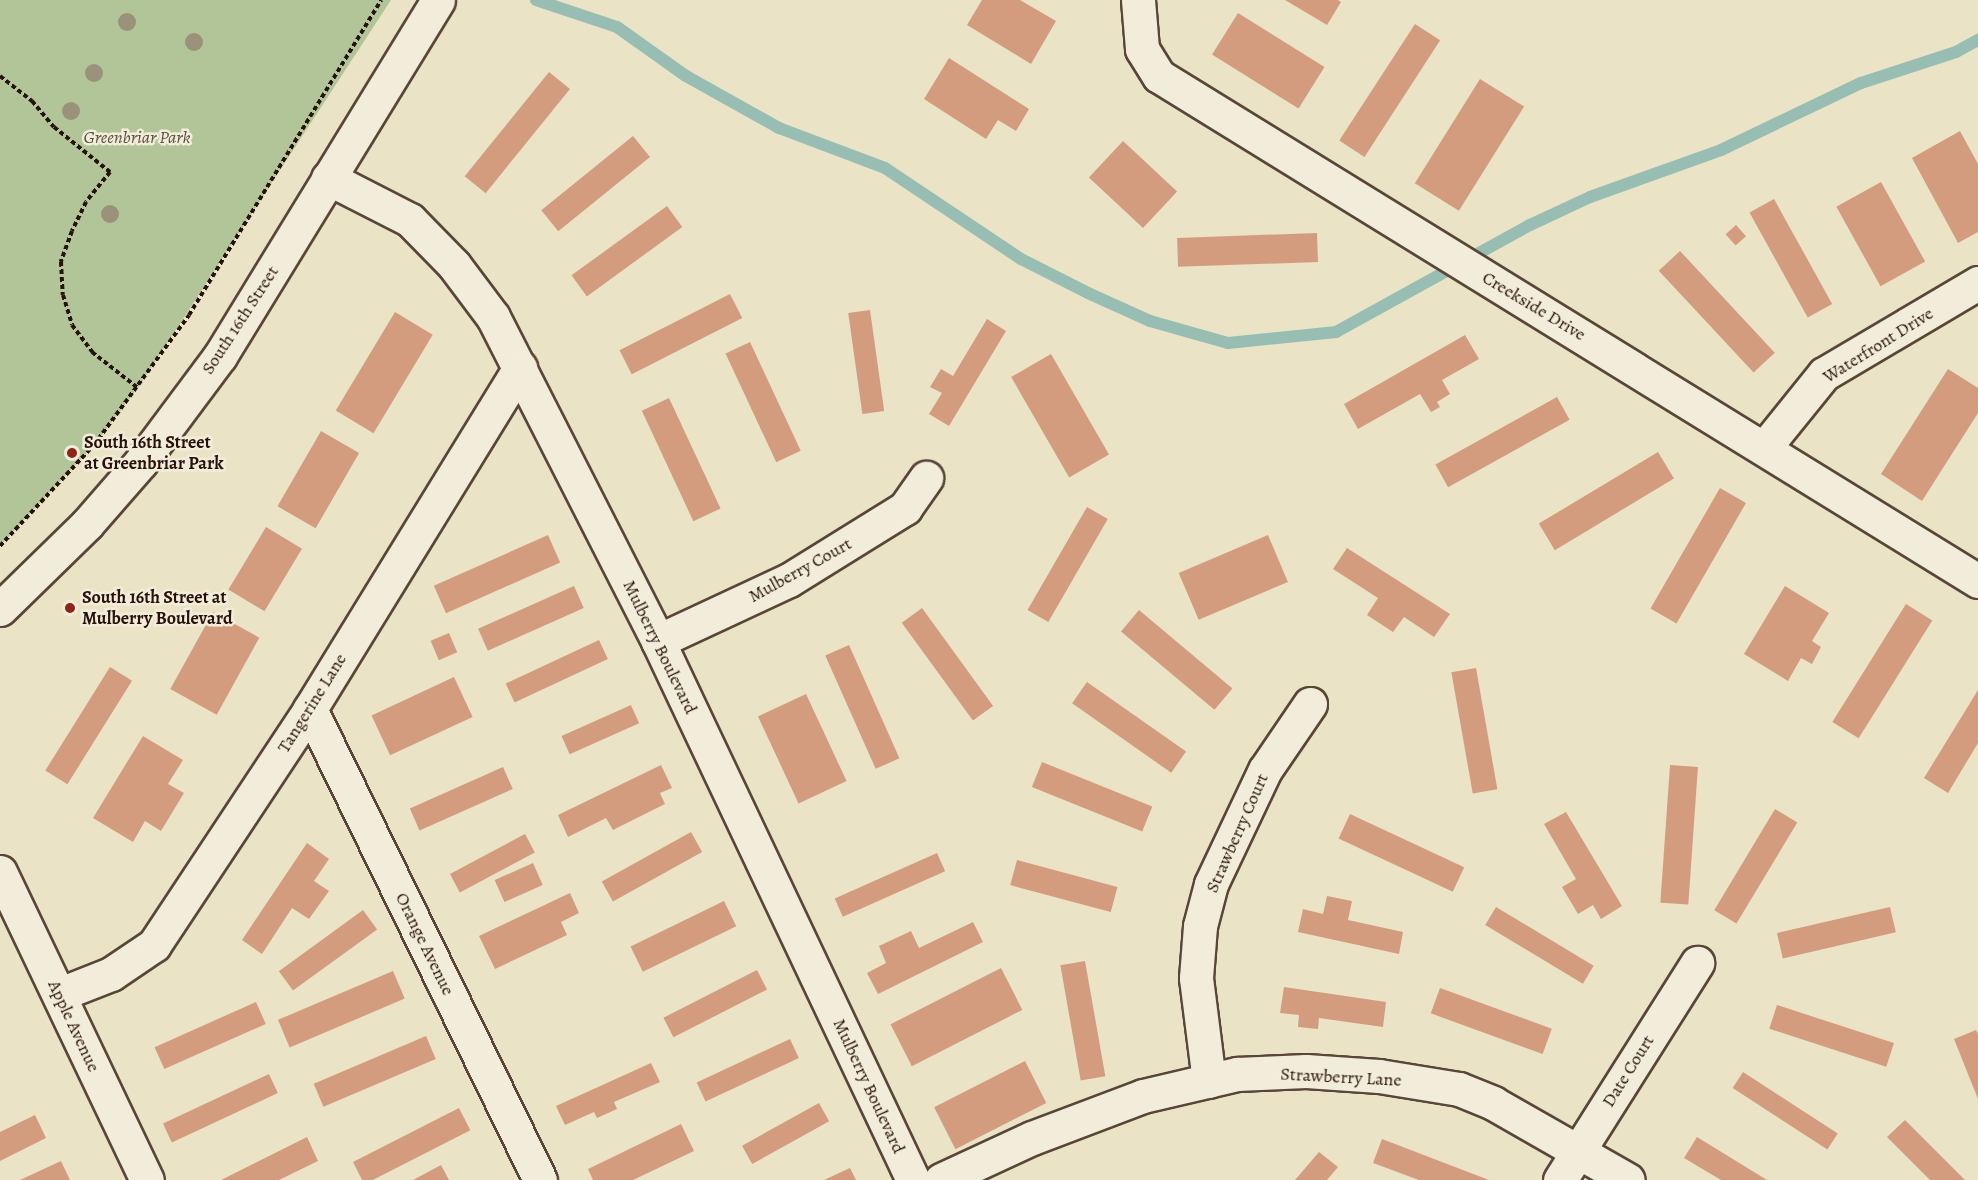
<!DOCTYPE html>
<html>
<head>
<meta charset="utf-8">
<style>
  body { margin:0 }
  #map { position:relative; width:1978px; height:1180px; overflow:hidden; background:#ebe3c6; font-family:Alegreya,serif }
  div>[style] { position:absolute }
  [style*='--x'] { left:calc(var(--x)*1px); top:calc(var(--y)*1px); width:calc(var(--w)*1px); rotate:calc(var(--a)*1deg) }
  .green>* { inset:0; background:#b2c599 }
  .stream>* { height:12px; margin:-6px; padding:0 6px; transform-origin:6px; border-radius:6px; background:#98beb4 }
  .building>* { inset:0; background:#d39c7f; transform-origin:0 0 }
  .path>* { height:4px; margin-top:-2px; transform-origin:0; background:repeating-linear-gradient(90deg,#281109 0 4.5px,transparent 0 7.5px) }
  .roads { filter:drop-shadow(2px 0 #594638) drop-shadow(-2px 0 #594638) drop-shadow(0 2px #594638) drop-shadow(0 -2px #594638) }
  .street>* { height:33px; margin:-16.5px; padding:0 16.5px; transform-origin:16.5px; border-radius:16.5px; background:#f2edda }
  .secondary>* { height:33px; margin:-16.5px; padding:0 16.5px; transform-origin:16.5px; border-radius:16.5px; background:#f2edda }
  .trees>* { width:18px; height:18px; margin:-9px; border-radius:50%; background:#9a927a }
  .dots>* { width:16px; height:16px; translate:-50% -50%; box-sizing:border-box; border:3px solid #f2edda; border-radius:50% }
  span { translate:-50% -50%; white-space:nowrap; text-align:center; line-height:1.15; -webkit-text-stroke:5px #f2edda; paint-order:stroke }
  .park-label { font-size:18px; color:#58503b; font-style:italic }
  .street-label { font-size:18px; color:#281109 }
  .poi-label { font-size:18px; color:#281109; font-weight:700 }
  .left { translate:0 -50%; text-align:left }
</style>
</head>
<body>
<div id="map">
  <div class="green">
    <div style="clip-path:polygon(0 0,391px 0,138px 388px,94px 445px,0 546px)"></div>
  </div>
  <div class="stream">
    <div style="--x:536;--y:0;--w:85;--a:18.4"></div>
    <div style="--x:617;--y:27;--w:85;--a:35.4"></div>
    <div style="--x:686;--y:76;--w:107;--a:29.2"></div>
    <div style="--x:779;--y:128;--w:113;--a:20.7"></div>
    <div style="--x:885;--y:168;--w:164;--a:33.8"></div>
    <div style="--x:1021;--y:259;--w:75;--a:26.9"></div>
    <div style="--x:1088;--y:293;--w:68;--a:24.3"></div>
    <div style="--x:1150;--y:321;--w:81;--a:15.8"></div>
    <div style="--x:1228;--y:343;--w:109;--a:-5.8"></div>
    <div style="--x:1336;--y:332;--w:222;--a:-28.9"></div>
    <div style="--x:1530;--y:225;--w:66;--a:-25"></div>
    <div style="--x:1590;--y:197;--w:139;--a:-19.7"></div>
    <div style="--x:1721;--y:150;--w:155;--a:-25.6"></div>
    <div style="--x:1861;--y:83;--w:100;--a:-18.1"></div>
    <div style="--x:1956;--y:52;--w:25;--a:-29"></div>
  </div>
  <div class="building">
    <div style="clip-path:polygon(982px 0,1020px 0,1056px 21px,1031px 64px,967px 25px)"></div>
    <div style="clip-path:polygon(1285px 0,1338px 0,1341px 2px,1327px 25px)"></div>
    <div style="left:1238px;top:13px;width:102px;height:49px;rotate:32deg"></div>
    <div style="left:1415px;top:24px;width:30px;height:139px;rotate:33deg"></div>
    <div style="clip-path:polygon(949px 58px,1029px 109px,1016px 131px,998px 120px,986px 139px,924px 99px)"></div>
    <div style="left:549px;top:72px;width:27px;height:134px;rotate:39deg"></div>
    <div style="left:1480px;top:79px;width:52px;height:123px;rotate:32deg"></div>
    <div style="clip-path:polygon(1960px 131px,1978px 164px,1978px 232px,1958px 243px,1912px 158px)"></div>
    <div style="left:633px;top:136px;width:27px;height:118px;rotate:51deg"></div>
    <div style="left:1123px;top:141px;width:74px;height:50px;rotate:43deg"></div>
    <div style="left:1881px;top:182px;width:91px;height:51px;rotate:61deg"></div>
    <div style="left:1774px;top:199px;width:120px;height:28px;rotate:61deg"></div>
    <div style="left:667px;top:206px;width:26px;height:118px;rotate:54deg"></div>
    <div style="left:1736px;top:225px;width:15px;height:14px;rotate:48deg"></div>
    <div style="left:1317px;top:233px;width:29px;height:140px;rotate:88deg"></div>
    <div style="left:1680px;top:251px;width:139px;height:29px;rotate:47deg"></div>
    <div style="left:730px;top:294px;width:27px;height:124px;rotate:63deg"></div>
    <div style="left:870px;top:310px;width:102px;height:22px;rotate:82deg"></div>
    <div style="left:395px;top:312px;width:44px;height:115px;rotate:31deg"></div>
    <div style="clip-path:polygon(987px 319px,1006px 331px,949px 426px,929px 414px,942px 393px,930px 387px,941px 369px,953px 376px)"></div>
    <div style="clip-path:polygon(1465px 335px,1479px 359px,1442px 380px,1450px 394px,1437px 402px,1440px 407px,1431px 412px,1420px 394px,1358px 429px,1344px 404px)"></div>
    <div style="left:750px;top:342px;width:120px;height:27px;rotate:65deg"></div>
    <div style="left:1051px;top:354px;width:116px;height:46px;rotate:60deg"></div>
    <div style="clip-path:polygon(1948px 369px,1978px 388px,1978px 413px,1922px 501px,1881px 474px)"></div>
    <div style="left:1557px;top:397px;width:26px;height:139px;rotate:61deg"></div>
    <div style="left:669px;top:398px;width:122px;height:30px;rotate:65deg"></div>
    <div style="left:321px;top:431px;width:44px;height:87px;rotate:30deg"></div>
    <div style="left:1658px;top:452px;width:31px;height:139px;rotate:59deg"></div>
    <div style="left:1720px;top:488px;width:30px;height:139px;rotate:30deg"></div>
    <div style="left:1087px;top:507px;width:24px;height:119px;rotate:30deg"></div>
    <div style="left:266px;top:527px;width:42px;height:73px;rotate:31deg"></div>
    <div style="left:548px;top:535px;width:30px;height:125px;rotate:66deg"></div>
    <div style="left:1268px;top:535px;width:51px;height:97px;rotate:67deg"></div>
    <div style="clip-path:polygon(1347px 548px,1450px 614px,1434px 637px,1404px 617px,1393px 632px,1367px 615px,1378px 598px,1333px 569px)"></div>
    <div style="left:574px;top:586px;width:24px;height:105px;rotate:66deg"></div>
    <div style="clip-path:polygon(1785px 586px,1829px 613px,1812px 641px,1821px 647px,1812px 664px,1801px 658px,1788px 681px,1744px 654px)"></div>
    <div style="left:1906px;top:604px;width:31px;height:139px;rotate:32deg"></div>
    <div style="left:922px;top:608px;width:121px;height:25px;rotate:54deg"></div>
    <div style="left:1139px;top:610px;width:122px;height:28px;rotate:40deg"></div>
    <div style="left:213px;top:612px;width:53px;height:88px;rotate:29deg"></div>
    <div style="left:449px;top:633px;width:21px;height:20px;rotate:67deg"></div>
    <div style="left:599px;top:640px;width:21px;height:103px;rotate:65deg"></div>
    <div style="left:849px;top:645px;width:124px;height:26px;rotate:66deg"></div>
    <div style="left:110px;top:667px;width:26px;height:122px;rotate:32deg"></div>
    <div style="left:1476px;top:668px;width:123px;height:25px;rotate:80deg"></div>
    <div style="left:454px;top:677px;width:44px;height:91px;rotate:65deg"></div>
    <div style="left:1087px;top:682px;width:121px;height:26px;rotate:35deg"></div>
    <div style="clip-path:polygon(1978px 690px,1978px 743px,1948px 793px,1924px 778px)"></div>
    <div style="left:806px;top:694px;width:96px;height:53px;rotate:65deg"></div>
    <div style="left:631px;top:705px;width:20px;height:76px;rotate:66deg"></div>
    <div style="clip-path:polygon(143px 736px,183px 760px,168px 784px,184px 793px,161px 831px,145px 821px,133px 842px,93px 818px)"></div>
    <div style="left:1042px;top:762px;width:119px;height:27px;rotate:22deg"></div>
    <div style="clip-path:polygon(661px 765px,672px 788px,660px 793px,665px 804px,613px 830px,606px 818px,568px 837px,558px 815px)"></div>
    <div style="left:1670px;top:765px;width:28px;height:138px;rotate:4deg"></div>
    <div style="left:503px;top:767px;width:24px;height:102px;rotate:66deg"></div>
    <div style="left:1775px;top:809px;width:26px;height:118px;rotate:31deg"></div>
    <div style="clip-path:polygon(1566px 812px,1622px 906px,1601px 919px,1593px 905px,1578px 914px,1562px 887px,1576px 879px,1544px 824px)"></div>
    <div style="left:1350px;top:814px;width:126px;height:27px;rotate:25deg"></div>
    <div style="left:691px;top:832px;width:23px;height:102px;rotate:61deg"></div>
    <div style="left:525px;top:834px;width:21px;height:85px;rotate:62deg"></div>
    <div style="clip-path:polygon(307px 843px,329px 859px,314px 881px,329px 891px,309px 919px,292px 908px,262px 954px,242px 940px)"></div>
    <div style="left:937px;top:853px;width:20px;height:112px;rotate:66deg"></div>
    <div style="left:1017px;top:860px;width:104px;height:26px;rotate:15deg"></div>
    <div style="left:533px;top:863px;width:24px;height:42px;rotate:66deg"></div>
    <div style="clip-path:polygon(570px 893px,579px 913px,561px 922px,567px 935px,495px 969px,479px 936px)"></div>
    <div style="clip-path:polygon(1327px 896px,1352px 901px,1348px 920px,1403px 932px,1399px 954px,1298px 932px,1303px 909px,1323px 914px)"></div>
    <div style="left:724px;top:901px;width:28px;height:104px;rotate:64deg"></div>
    <div style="left:1496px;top:907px;width:114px;height:21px;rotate:31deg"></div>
    <div style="left:1890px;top:907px;width:26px;height:116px;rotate:77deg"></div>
    <div style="left:363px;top:910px;width:24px;height:104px;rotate:54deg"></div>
    <div style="clip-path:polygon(973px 922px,983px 942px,878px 994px,867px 973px,886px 963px,879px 946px,911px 931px,919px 948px)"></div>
    <div style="left:1085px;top:961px;width:117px;height:25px;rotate:80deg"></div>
    <div style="left:1001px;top:968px;width:47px;height:124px;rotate:63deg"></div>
    <div style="left:757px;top:970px;width:22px;height:105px;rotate:63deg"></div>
    <div style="left:393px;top:971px;width:30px;height:125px;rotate:67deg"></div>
    <div style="clip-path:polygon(1284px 987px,1386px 1002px,1383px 1027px,1319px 1018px,1318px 1029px,1298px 1027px,1299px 1015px,1280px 1013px)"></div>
    <div style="left:1440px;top:988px;width:119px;height:27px;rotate:20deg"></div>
    <div style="left:256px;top:1002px;width:24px;height:111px;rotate:66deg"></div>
    <div style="left:1777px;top:1005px;width:123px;height:25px;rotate:18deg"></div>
    <div style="clip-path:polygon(1976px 1030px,1978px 1034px,1978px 1099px,1954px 1039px)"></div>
    <div style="left:426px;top:1036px;width:25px;height:122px;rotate:67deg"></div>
    <div style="left:790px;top:1039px;width:21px;height:103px;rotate:65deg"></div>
    <div style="left:1025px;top:1061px;width:47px;height:102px;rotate:63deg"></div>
    <div style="clip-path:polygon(651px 1063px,660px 1082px,614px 1102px,617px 1109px,597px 1118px,594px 1112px,565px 1125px,556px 1106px)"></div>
    <div style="left:1743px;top:1072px;width:113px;height:19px;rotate:33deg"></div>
    <div style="left:269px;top:1074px;width:21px;height:117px;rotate:65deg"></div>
    <div style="left:819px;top:1103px;width:21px;height:88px;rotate:61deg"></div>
    <div style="left:459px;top:1108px;width:25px;height:119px;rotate:63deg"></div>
    <div style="clip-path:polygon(35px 1115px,46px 1138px,0 1161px,0 1132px)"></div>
    <div style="clip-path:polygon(1905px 1120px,1965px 1180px,1930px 1180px,1887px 1137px)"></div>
    <div style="clip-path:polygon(681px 1124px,694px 1151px,633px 1180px,593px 1180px,588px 1169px)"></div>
    <div style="clip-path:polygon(307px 1137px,318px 1161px,279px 1180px,221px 1180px)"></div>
    <div style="clip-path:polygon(1697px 1137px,1767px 1180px,1721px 1180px,1684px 1158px)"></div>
    <div style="clip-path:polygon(1382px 1139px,1489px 1180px,1419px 1180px,1373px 1163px)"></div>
    <div style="clip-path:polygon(1319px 1152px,1338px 1167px,1327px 1180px,1295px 1180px)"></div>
    <div style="clip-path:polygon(61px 1161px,70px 1180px,20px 1180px)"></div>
    <div style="clip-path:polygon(441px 1165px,449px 1180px,413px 1180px)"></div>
    <div style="clip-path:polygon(850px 1168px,856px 1180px,824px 1180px)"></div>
  </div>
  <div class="path">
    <div style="--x:0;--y:76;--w:41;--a:38"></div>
    <div style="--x:32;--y:101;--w:34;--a:50"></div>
    <div style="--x:54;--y:127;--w:72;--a:38.8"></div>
    <div style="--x:110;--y:172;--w:38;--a:129"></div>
    <div style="--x:86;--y:202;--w:32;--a:116"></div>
    <div style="--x:72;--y:231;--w:33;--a:110"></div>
    <div style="--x:61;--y:262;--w:33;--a:87"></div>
    <div style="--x:63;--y:295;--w:31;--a:73"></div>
    <div style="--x:72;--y:325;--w:34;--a:53"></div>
    <div style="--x:92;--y:352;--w:58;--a:38"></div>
    <div style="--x:0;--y:546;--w:138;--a:-47.1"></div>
    <div style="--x:94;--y:445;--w:161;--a:-53.8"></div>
    <div style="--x:189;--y:315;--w:369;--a:-58.6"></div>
  </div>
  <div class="roads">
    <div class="street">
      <div style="--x:1138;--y:0;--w:49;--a:85.3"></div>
      <div style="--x:1142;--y:49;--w:32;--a:58"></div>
      <div style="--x:1159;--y:76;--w:962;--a:31.66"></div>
      <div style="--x:328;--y:178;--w:92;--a:27.1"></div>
      <div style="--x:410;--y:220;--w:63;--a:45.6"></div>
      <div style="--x:454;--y:265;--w:65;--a:53.1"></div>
      <div style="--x:493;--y:317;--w:364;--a:63"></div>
      <div style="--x:658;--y:641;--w:596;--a:64.68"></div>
      <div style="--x:1765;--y:447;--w:94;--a:-51.1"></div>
      <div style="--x:1824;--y:374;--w:179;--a:-30.6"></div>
      <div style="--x:658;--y:641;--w:145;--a:-25"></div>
      <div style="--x:789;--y:580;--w:137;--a:-31.8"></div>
      <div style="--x:905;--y:508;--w:37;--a:-55"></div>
      <div style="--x:310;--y:709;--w:524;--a:63.97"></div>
      <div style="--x:0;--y:872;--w:341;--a:64.5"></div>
      <div style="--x:60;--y:994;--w:55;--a:-21.4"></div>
      <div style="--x:111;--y:974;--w:52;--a:-34"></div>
      <div style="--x:154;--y:945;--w:283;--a:-56.5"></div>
      <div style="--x:310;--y:709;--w:401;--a:-58.4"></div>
      <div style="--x:1209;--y:1081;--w:104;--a:-97.2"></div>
      <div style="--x:1196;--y:978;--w:52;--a:-85.6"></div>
      <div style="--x:1200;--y:926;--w:43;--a:-75.3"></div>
      <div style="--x:1211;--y:884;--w:126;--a:-64.7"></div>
      <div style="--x:1265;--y:770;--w:80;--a:-55.7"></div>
      <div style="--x:941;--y:1180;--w:100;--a:-24.8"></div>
      <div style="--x:1032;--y:1138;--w:119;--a:-20.7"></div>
      <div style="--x:1143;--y:1096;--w:97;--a:-13.2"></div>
      <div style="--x:1237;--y:1074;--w:69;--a:-2.5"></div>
      <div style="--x:1306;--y:1071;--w:73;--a:3.9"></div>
      <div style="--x:1379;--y:1076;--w:81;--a:9.2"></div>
      <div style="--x:1459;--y:1089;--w:37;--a:22"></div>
      <div style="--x:1493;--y:1103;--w:155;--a:29.7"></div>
      <div style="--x:1560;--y:1180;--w:257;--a:-57.7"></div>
    </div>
    <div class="secondary">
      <div style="--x:0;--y:609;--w:122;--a:-44.3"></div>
      <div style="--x:87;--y:524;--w:82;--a:-48.9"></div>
      <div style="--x:141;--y:462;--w:132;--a:-53.3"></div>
      <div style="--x:220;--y:356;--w:417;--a:-58.5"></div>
    </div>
  </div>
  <div class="trees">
    <div style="left:127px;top:22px"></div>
    <div style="left:194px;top:42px"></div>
    <div style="left:94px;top:73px"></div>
    <div style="left:71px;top:111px"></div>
    <div style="left:110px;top:214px"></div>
  </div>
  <div class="dots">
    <div style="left:72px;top:453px;background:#8f2418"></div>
    <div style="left:70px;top:608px;background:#8f2418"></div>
  </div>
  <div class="park-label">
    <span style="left:137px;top:137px">Greenbriar Park</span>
  </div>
  <div class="street-label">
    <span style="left:1534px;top:306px;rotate:31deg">Creekside Drive</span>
    <span style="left:240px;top:320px;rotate:-57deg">South 16th Street</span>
    <span style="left:1878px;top:345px;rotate:-32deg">Waterfront Drive</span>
    <span style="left:800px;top:570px;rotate:-29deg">Mulberry Court</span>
    <span style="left:660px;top:647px;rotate:64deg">Mulberry Boulevard</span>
    <span style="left:312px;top:703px;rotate:-58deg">Tangerine Lane</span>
    <span style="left:1237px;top:833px;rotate:-66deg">Strawberry Court</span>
    <span style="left:425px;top:944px;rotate:64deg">Orange Avenue</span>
    <span style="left:74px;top:1026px;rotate:65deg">Apple Avenue</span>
    <span style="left:1628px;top:1071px;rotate:-58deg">Date Court</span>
    <span style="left:1341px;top:1077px;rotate:3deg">Strawberry Lane</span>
    <span style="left:869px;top:1086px;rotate:65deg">Mulberry Boulevard</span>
  </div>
  <div class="poi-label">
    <span class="left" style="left:84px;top:453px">South 16th Street<br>at Greenbriar Park</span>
    <span class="left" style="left:82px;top:608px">South 16th Street at<br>Mulberry Boulevard</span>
  </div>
</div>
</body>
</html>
